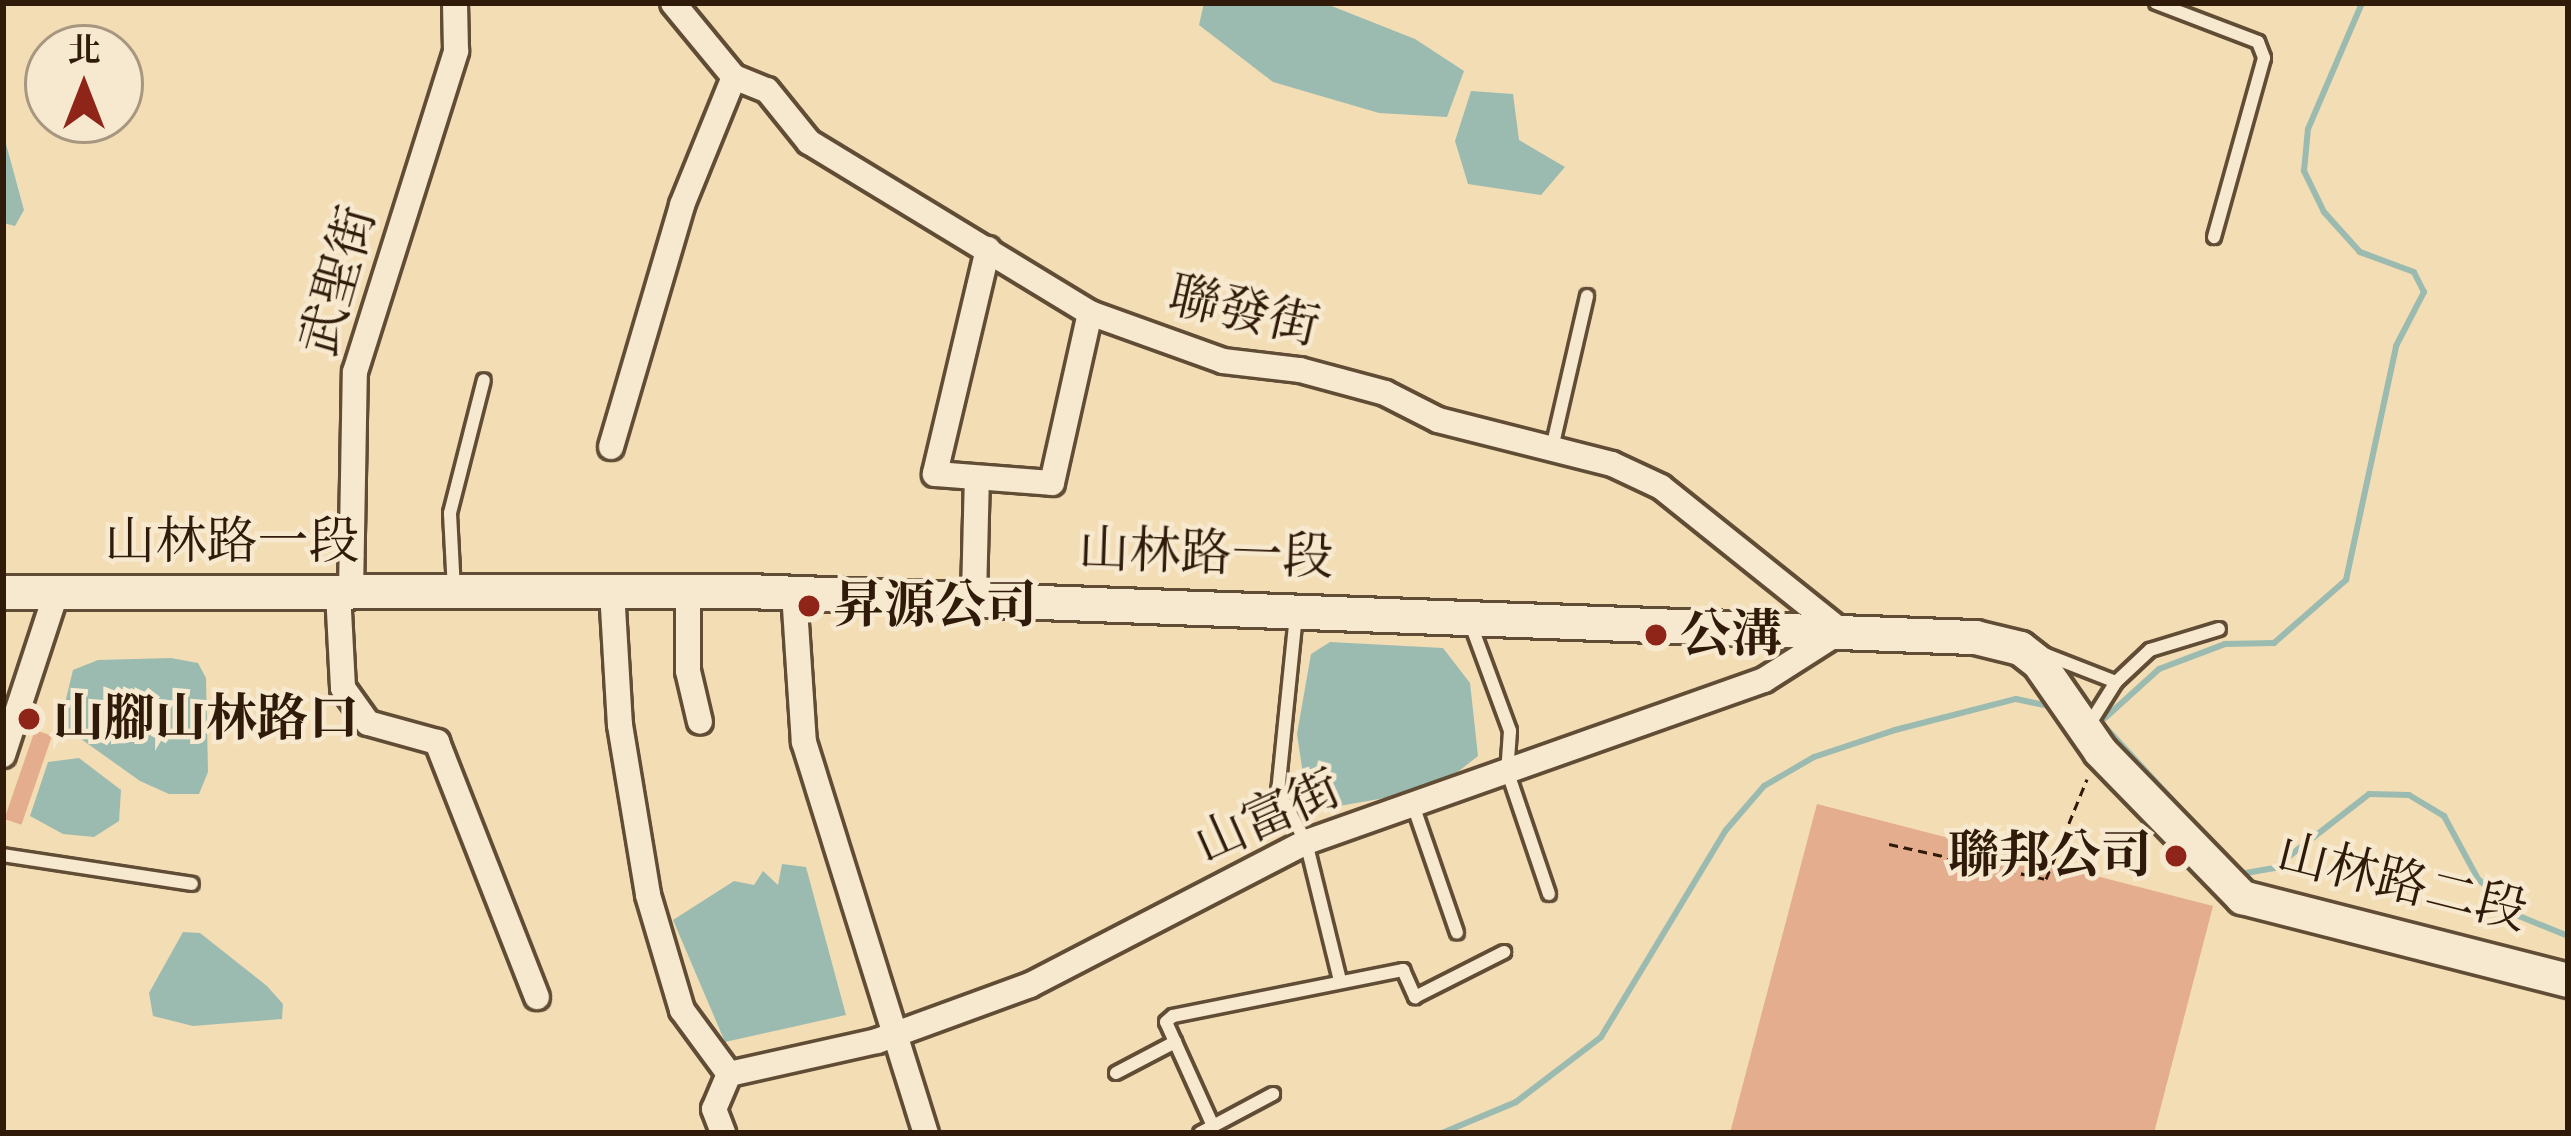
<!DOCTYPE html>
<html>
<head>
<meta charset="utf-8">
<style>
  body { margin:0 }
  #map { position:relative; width:2571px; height:1136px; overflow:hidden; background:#f3ddb5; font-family:"IM FELL Double Pica","Noto Serif TC",serif }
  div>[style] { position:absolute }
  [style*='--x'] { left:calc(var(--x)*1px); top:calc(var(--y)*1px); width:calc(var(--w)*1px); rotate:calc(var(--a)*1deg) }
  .water>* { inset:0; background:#9bbbb1 }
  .stream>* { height:6px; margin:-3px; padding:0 3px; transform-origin:3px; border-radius:3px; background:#9bbbb1 }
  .building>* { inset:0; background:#e4ad8e; transform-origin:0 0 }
  .path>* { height:3px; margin-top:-1.5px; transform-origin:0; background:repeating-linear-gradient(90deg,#301b0a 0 9px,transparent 0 15px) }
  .roads { filter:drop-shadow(3px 0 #614c35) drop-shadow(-3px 0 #614c35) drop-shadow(0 3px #614c35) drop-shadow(0 -3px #614c35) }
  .service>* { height:12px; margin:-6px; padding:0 6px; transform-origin:6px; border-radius:6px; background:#f7e9cf }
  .minor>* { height:24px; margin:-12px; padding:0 12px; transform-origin:12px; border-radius:12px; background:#f7e9cf }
  .secondary>* { height:33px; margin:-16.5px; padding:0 16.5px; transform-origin:16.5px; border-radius:16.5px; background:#f7e9cf }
  .dots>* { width:33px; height:33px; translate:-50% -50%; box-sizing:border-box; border:6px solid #f7e9cf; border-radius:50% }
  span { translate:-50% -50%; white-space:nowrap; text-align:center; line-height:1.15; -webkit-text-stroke:9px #f7e9cf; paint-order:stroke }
  .street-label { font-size:51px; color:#301b0a }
  .poi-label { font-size:51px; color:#301b0a; font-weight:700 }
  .left { translate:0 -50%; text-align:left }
  .right { translate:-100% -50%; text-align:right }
  .frame { position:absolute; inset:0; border:6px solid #301b0a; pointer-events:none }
  .north { position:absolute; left:24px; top:24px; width:120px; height:120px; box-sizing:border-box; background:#f7e9cf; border:3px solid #a79780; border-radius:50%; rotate:0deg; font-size:33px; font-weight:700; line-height:48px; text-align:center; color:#301b0a }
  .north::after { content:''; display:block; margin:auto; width:42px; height:54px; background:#8f2418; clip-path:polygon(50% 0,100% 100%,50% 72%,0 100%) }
</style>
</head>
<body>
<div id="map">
  <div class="water">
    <div style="clip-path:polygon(1204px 3px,1324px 3px,1415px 39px,1464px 71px,1447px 117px,1379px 113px,1273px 82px,1199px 25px)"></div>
    <div style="clip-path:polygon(1471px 91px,1513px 94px,1519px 140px,1565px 167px,1541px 195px,1468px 184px,1455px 141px)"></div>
    <div style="clip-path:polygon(3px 133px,24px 210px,15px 226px,3px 223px)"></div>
    <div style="clip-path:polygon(1330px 642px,1443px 648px,1470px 683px,1478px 756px,1436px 789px,1322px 809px,1303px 774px,1297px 734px,1311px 654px)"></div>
    <div style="clip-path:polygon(171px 658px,198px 663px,206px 678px,208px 772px,199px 794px,169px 794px,140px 781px,60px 724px,73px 670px,98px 660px)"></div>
    <div style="clip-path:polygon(79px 758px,121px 790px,119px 821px,94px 837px,63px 834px,30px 816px,48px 762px)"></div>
    <div style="clip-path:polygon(782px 864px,806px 867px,846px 1015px,725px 1042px,673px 920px,734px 881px,754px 885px,763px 871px,778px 885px)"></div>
    <div style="clip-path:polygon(183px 932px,200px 933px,267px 986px,283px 1004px,282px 1019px,193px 1026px,153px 1016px,149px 993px)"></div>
  </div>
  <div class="stream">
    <div style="--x:2095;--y:716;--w:177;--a:47.3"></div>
    <div style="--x:2105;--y:718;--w:73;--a:-42.2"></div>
    <div style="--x:2159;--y:669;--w:71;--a:-20.7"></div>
    <div style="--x:2225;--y:644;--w:49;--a:-1.2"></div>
    <div style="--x:2274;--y:643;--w:96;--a:-41.2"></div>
    <div style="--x:2346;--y:580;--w:239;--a:-77.9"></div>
    <div style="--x:2396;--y:346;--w:61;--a:-62.6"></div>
    <div style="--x:2424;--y:292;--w:22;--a:-117"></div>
    <div style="--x:2414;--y:272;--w:58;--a:-159.7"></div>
    <div style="--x:2360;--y:252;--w:54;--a:-132"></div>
    <div style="--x:2324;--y:212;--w:46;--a:-116"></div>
    <div style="--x:2304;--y:171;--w:42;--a:-84.6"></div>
    <div style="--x:2308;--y:129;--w:137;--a:-66.8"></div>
    <div style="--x:2240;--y:874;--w:35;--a:-10"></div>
    <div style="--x:2274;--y:868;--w:120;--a:-37.9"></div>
    <div style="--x:2369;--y:794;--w:40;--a:1.4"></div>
    <div style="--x:2409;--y:795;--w:41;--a:31"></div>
    <div style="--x:2444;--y:816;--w:72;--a:61.6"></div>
    <div style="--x:2478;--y:879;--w:55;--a:42.1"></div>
    <div style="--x:2519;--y:916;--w:53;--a:22.2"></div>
    <div style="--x:1442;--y:1133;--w:80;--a:-22.7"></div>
    <div style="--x:1516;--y:1102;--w:107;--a:-37.4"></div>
    <div style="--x:1601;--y:1037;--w:242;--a:-58.9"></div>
    <div style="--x:1726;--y:830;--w:58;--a:-49.2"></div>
    <div style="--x:1764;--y:786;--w:58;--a:-30.1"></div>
    <div style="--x:1814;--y:757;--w:85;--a:-18.4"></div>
    <div style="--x:1895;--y:730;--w:125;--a:-14.4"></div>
    <div style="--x:2016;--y:699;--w:38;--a:12"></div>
  </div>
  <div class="building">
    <div style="left:35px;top:730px;width:18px;height:94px;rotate:19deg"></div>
    <div style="clip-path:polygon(1817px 804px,2213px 906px,2154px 1133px,1730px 1133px)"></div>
  </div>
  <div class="path">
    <div style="--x:1889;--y:844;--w:161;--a:12.6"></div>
    <div style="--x:2046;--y:879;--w:108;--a:-67.7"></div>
  </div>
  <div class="roads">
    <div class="service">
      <div style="--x:2156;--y:3;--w:109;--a:20.9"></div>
      <div style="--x:2258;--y:42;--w:17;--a:69"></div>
      <div style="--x:2264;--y:58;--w:186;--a:105.6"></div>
      <div style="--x:1552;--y:448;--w:156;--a:-77"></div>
      <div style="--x:454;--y:590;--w:77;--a:-93"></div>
      <div style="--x:450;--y:513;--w:137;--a:-75.7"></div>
      <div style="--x:1296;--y:615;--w:177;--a:95.8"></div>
      <div style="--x:1278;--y:791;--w:58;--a:61.2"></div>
      <div style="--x:1306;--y:842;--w:142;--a:76.2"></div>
      <div style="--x:1470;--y:622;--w:116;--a:69.8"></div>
      <div style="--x:1510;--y:731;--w:39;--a:94"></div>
      <div style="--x:1507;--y:770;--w:131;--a:71.3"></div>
      <div style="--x:2034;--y:650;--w:88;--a:21.3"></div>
      <div style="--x:2087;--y:728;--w:54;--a:-57.8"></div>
      <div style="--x:2116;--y:682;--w:47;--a:-43.3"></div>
      <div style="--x:2150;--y:650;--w:72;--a:-16.9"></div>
      <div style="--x:1413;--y:805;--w:135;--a:71"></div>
      <div style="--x:3;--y:855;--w:191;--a:8.7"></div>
      <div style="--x:1116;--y:1073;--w:67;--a:-27.7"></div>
      <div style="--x:1213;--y:1126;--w:114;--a:-114.3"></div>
      <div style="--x:1166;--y:1022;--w:9;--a:-41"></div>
      <div style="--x:1173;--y:1016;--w:235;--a:-11.3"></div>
      <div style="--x:1403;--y:970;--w:30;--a:66"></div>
      <div style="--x:1415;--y:997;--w:100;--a:-26.8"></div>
      <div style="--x:1200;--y:1133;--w:83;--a:-28.1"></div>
    </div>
    <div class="minor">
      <div style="--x:673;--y:3;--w:96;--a:50.5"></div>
      <div style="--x:734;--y:77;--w:35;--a:22"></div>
      <div style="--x:767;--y:90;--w:67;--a:51.1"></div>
      <div style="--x:809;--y:142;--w:329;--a:31.3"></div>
      <div style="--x:1090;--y:313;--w:141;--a:19.8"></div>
      <div style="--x:1223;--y:361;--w:78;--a:6.7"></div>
      <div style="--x:1300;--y:370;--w:88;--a:15.1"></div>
      <div style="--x:1385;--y:393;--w:59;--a:27"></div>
      <div style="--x:1438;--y:420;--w:179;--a:14.2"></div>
      <div style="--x:1612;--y:464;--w:54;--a:25.1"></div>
      <div style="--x:1661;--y:487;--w:231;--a:38.7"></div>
      <div style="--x:1841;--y:631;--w:91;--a:147.5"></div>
      <div style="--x:1764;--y:680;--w:486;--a:160.5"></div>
      <div style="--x:1306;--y:842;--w:311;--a:152.6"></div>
      <div style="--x:1030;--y:985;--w:163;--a:159.9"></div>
      <div style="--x:877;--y:1041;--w:152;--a:167.4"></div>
      <div style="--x:988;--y:249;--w:231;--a:103.3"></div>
      <div style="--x:935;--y:474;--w:117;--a:4.4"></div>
      <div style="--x:1052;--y:483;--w:174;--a:-77.4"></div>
      <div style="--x:611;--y:447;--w:252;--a:-73.6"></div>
      <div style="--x:682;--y:205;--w:138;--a:-67.9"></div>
      <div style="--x:612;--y:591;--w:134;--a:86.6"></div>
      <div style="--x:620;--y:725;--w:172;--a:80.6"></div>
      <div style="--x:648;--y:895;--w:120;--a:73.5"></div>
      <div style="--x:682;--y:1010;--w:79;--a:53.7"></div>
      <div style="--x:729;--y:1074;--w:38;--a:113"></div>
      <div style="--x:714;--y:1109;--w:26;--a:69"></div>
      <div style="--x:688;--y:591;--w:80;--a:90"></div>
      <div style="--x:688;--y:671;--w:52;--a:76.8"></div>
      <div style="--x:338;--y:592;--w:96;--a:87"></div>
      <div style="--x:343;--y:688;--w:43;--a:54.5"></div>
      <div style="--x:368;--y:723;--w:72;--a:15.4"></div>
      <div style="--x:437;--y:742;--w:274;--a:68.6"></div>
      <div style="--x:351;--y:592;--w:220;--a:-89"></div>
      <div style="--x:355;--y:372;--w:337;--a:-72.5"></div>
      <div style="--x:456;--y:51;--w:48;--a:-91.2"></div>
      <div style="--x:794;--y:593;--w:149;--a:86.2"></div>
      <div style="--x:804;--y:742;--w:410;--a:72.7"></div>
      <div style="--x:974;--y:597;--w:119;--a:-88.6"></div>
      <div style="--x:3;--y:755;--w:169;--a:-71.8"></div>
    </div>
    <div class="secondary">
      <div style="--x:3;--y:592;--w:744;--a:-0.08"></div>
      <div style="--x:747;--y:591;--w:1229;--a:2.15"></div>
      <div style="--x:1975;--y:637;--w:46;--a:13.7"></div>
      <div style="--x:2020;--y:648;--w:24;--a:38"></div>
      <div style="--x:2039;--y:663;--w:107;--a:55.3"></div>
      <div style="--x:2100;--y:751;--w:204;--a:45.8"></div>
      <div style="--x:2242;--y:897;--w:336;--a:14.3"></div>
    </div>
  </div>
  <div class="dots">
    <div style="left:809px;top:606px;background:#8f2418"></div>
    <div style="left:1656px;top:635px;background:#8f2418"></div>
    <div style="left:29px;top:719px;background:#8f2418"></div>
    <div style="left:2176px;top:856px;background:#8f2418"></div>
  </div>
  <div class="street-label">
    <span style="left:339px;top:281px;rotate:-74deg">武聖街</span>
    <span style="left:1244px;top:312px;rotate:13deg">聯發街</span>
    <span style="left:232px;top:542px">山林路一段</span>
    <span style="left:1206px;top:554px;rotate:2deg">山林路一段</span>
    <span style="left:1268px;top:817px;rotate:-24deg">山富街</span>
    <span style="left:2402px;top:883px;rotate:14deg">山林路二段</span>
  </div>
  <div class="poi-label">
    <span class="left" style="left:833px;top:606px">昇源公司</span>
    <span class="left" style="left:1680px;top:635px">公溝</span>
    <span class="left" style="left:53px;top:719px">山腳山林路口</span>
    <span class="right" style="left:2152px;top:856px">聯邦公司</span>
  </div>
  <div class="frame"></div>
  <div class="north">北</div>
</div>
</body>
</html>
